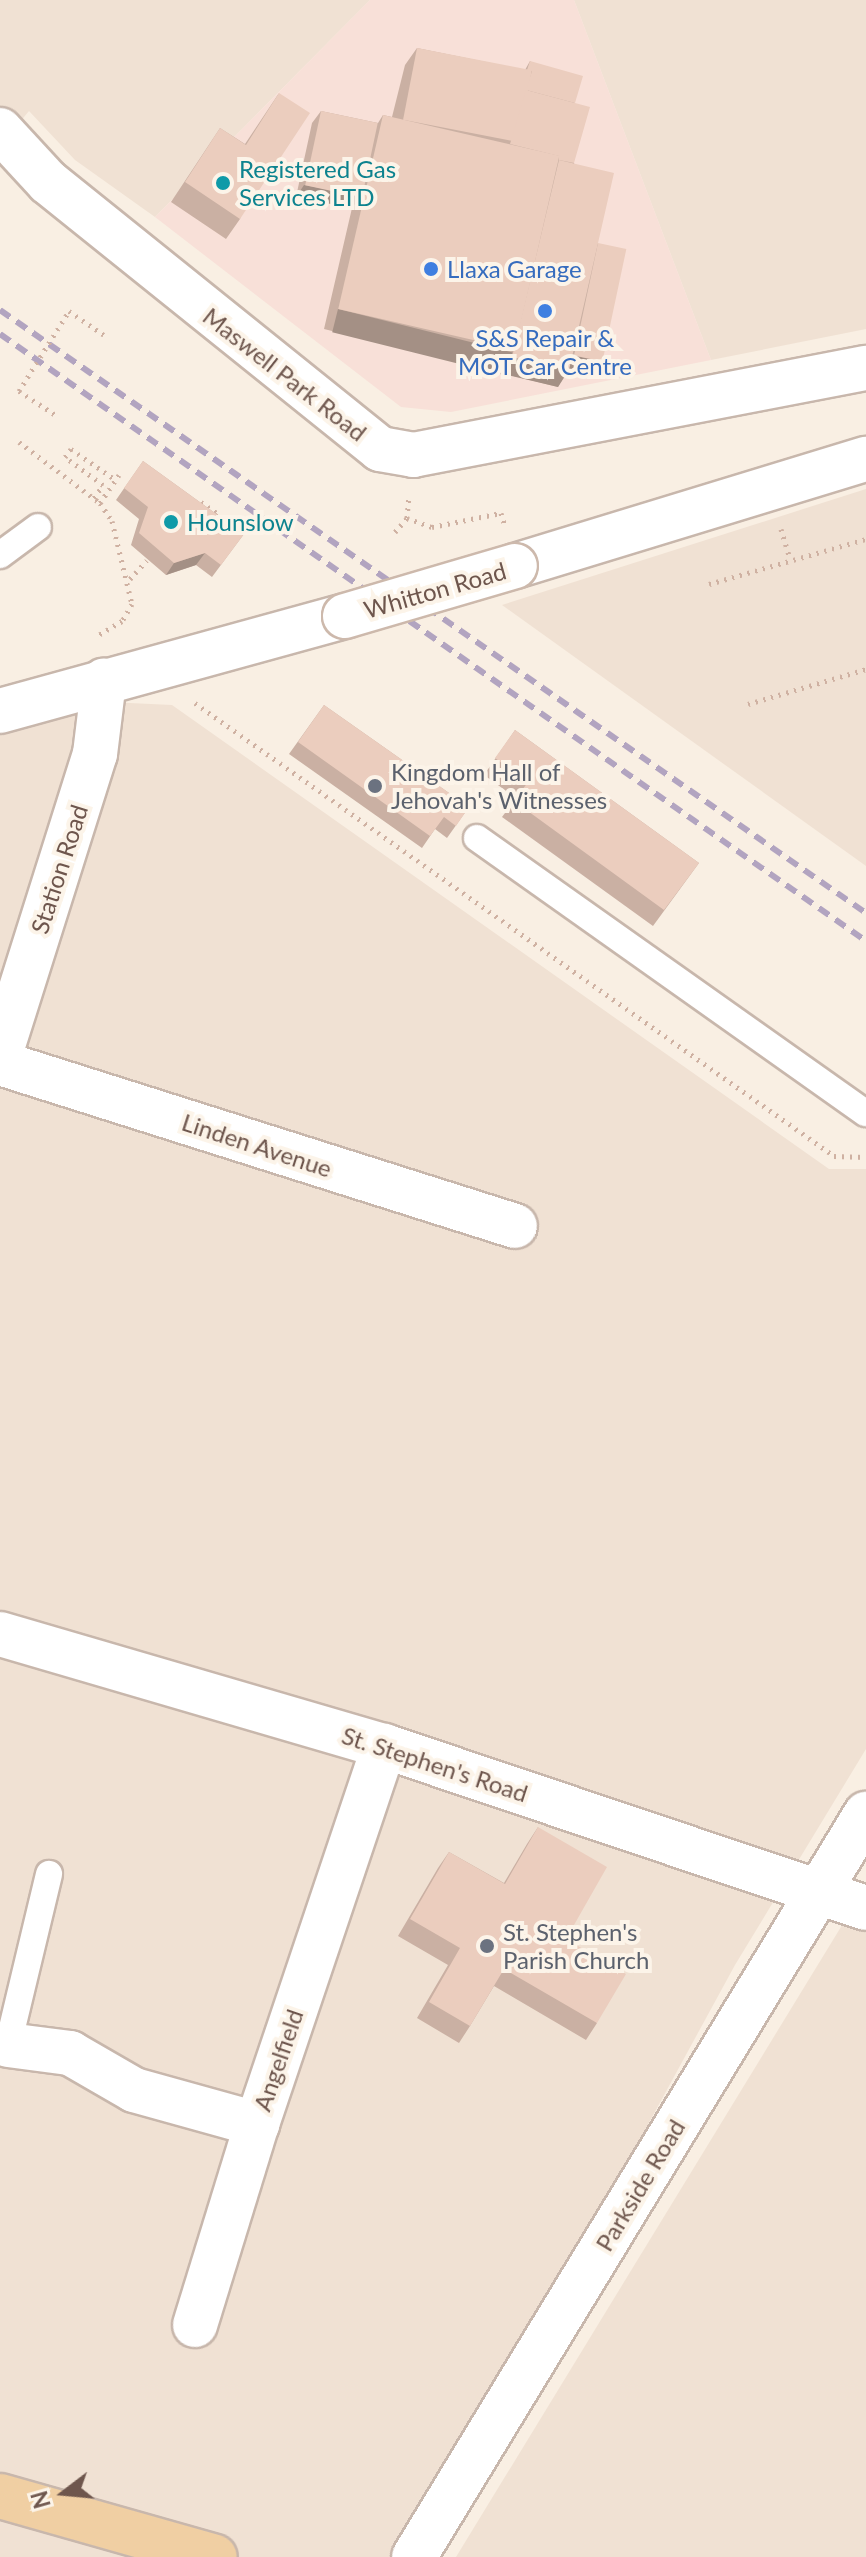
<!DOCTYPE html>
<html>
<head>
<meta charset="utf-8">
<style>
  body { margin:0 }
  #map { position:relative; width:866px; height:2557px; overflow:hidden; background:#f9efe3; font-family:Lato,sans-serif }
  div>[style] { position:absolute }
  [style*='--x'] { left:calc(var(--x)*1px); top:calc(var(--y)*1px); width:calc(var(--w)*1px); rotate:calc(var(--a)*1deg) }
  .residential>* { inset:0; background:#f0e1d3 }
  .commercial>* { inset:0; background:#f8e0d8 }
  .path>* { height:5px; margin-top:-2.5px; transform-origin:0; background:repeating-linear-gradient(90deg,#cfb1a2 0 2px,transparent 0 8px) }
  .roads { filter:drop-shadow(2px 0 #c8b7ac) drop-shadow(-2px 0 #c8b7ac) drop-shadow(0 2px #c8b7ac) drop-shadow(0 -2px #c8b7ac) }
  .lane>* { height:26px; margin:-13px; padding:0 13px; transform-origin:13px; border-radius:13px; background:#fff }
  .street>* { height:44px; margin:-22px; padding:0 22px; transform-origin:22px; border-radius:22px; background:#fff }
  .secondary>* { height:44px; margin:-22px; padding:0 22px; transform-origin:22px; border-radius:22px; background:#fff }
  .primary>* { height:44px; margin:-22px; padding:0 22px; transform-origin:22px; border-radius:22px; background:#f0cfa3 }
  .rail>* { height:6px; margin-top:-3px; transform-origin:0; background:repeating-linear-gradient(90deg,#b2a4c0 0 12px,transparent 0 20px) }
  .path-bridge>* { height:5px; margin-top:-2.5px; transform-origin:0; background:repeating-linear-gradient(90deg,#cfb1a2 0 2px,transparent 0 8px) }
  .bridges { filter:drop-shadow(2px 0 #cdb9ac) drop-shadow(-2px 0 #cdb9ac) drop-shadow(0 2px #cdb9ac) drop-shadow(0 -2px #cdb9ac) }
  .secondary-bridge>* { height:44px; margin:-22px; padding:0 22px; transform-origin:22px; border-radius:22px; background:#fff }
  .wall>* { inset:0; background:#cab0a3 }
  .shaded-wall>* { inset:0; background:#a49085; transform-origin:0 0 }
  .building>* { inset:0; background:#ebcdbe; transform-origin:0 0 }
  .dots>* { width:22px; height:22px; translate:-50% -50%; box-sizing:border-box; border:4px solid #fcf4e9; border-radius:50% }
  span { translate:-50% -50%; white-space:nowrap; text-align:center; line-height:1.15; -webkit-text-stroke:8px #fcf4e9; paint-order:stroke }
  .culture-label { font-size:24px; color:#0d838f }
  .left { translate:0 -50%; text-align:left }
  .shop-label { font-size:24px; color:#366cbe }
  .street-label { font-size:24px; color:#6e564d }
  .worship-label { font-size:24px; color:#5b616d }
  .north { position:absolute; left:24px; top:2453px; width:80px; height:80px; -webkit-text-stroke:6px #fcf4e9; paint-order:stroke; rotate:254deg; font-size:22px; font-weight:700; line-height:32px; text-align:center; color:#6e564d }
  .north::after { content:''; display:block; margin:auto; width:28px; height:36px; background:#6e564d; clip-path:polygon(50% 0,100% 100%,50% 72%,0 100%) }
</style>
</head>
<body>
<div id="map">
  <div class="residential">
    <div style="clip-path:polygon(0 0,370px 0,155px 217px,75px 160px,29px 111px,0 146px)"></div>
    <div style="clip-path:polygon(574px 0,866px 0,866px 329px,711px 360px)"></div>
    <div style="clip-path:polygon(866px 489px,866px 866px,502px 605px)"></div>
    <div style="clip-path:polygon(45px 699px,172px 705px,829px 1169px,866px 1169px,866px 1749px,735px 1965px,412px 2557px,215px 2557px,0 2496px,0 711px)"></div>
    <div style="clip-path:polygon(866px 1886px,866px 2557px,456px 2557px)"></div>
    <div style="clip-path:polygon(0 2497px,201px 2557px,0 2557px)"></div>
  </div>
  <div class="commercial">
    <div style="clip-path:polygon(370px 0,574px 0,711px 360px,451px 412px,401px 407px,155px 217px)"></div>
  </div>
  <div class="path">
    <div style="--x:69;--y:311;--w:42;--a:34.4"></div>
    <div style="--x:19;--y:391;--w:45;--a:33.3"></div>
    <div style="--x:19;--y:442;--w:101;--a:37"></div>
    <div style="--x:100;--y:503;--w:22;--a:56"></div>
    <div style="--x:112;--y:521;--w:85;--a:76.5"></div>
    <div style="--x:132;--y:604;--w:20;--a:120"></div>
    <div style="--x:122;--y:621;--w:31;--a:149"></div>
    <div style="--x:94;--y:498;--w:16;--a:-55"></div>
    <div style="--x:103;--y:485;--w:47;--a:-143.6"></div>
    <div style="--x:65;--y:457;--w:10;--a:-53"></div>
    <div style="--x:71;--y:449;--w:55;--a:34.6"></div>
    <div style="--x:201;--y:502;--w:19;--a:35"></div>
    <div style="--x:217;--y:513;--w:6;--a:129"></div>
    <div style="--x:100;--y:503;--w:34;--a:-56"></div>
    <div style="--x:407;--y:518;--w:27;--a:20"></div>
    <div style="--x:432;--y:527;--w:70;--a:-11.5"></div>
    <div style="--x:501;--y:513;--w:14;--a:73"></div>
    <div style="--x:781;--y:529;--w:30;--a:73"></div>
    <div style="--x:395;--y:532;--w:18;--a:-49"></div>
    <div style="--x:407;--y:518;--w:21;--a:-85"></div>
    <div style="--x:130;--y:579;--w:25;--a:-48"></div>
    <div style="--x:709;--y:584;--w:163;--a:-16"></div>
    <div style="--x:195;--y:703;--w:783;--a:35.33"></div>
    <div style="--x:834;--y:1156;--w:32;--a:2"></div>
    <div style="--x:748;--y:704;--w:123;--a:-16.5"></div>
  </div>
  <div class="roads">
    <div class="lane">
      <div style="--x:0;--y:555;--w:47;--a:-36.4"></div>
      <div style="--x:477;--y:838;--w:476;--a:35.3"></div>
      <div style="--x:0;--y:2040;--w:9;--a:32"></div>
      <div style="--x:8;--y:2045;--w:176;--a:-76.5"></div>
    </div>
    <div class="street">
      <div style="--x:0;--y:130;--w:71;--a:47.3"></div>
      <div style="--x:48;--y:182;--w:426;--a:38.8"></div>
      <div style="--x:380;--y:449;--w:34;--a:10"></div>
      <div style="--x:413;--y:455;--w:461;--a:-10.9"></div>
      <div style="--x:0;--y:1055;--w:316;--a:-72.5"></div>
      <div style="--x:95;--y:754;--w:74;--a:-83"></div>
      <div style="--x:0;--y:1063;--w:540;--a:17.56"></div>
      <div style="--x:0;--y:1634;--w:400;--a:16.3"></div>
      <div style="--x:384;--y:1746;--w:508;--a:18.58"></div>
      <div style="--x:8;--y:2045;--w:63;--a:7.4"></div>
      <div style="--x:70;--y:2053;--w:74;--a:30"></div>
      <div style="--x:134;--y:2090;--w:128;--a:15.5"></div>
      <div style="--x:257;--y:2124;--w:399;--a:-71.4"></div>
      <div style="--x:195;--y:2325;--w:210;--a:-72.9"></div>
      <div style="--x:414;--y:2557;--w:870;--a:-58.69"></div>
    </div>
    <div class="secondary">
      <div style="--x:515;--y:566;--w:367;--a:-17"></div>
      <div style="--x:0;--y:711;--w:358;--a:-15.4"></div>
    </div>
    <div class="primary">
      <div style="--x:0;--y:2496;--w:223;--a:15.8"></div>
    </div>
  </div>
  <div class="rail">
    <div style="--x:0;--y:310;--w:1055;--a:34.85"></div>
    <div style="--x:0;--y:334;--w:1058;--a:35.03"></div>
  </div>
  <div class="path-bridge">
    <div style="--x:19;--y:391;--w:94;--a:-58"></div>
  </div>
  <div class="bridges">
    <div class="secondary-bridge">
      <div style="--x:345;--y:616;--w:177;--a:-16.4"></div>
    </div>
  </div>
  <div class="wall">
    <div style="clip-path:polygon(417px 48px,525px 70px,530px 61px,575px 103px,574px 163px,598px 243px,600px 361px,592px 373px,569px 368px,558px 387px,324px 329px,352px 208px,296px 197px,312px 123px,321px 111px,378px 123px,383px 115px,392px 117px,405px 65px)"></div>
    <div style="clip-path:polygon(279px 93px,240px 219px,226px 239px,171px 202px,220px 128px,245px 144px)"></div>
    <div style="clip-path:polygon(143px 461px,244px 534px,212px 577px,196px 565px,166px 575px,131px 545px,139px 519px,116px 500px)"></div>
    <div style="clip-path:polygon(324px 705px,469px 807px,447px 838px,435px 829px,422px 848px,289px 754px)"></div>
    <div style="clip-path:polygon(515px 730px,699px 863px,653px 926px,502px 817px,516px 798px,484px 775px)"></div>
    <div style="clip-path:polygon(538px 1827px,566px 1939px,597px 2023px,586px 2040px,494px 1986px,470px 2026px,459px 2043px,417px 2018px,448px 1965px,398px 1936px,438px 1868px,449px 1852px,504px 1883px,527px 1844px)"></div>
  </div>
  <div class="shaded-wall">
    <div style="clip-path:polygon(304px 185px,361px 196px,352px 208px,296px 197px)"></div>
    <div style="left:338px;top:309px;width:180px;height:24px;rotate:14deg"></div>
    <div style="clip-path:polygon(571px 355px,600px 361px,592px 373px,562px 367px)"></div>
    <div style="clip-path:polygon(511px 357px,569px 370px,558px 387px,499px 373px)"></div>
    <div style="clip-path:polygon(205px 553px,196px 565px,166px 575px,174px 563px)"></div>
  </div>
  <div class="building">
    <div style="left:417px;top:48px;width:117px;height:73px;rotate:11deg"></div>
    <div style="clip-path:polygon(530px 61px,583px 76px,575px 103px,526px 90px,532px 71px,527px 70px)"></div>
    <div style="clip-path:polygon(526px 90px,590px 107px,574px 163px,559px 160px,559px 156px,510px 144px)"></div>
    <div style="clip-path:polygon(279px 93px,310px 113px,240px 219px,185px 182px,220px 128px,246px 145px)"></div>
    <div style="left:321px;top:111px;width:58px;height:76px;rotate:12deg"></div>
    <div style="left:383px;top:115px;width:181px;height:199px;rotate:13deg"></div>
    <div style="clip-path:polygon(559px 160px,614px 173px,569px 370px,511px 357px,513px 353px)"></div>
    <div style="left:598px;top:243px;width:29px;height:115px;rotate:12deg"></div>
    <div style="clip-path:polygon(143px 461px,244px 534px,221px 565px,205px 553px,174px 563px,139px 533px,148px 507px,124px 488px)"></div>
    <div style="clip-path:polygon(324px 705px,469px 807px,456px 826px,444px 817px,430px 836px,298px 742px)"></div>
    <div style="clip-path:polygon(515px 730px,699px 863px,664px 910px,514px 801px,528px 782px,495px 758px)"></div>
    <div style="clip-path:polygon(538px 1827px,607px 1867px,566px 1939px,626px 1974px,597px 2023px,504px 1969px,470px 2026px,429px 2002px,460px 1948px,410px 1919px,449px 1852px,505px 1884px)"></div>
  </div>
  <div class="dots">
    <div style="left:223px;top:183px;background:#0f9aa8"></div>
    <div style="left:431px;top:269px;background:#3f7fe0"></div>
    <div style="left:545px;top:311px;background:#3f7fe0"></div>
    <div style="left:171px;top:522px;background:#0f9aa8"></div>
    <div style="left:375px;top:786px;background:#6b7280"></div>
    <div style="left:487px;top:1946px;background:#6b7280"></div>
  </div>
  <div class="culture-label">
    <span class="left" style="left:239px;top:183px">Registered Gas<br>Services LTD</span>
    <span class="left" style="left:187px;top:522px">Hounslow</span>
  </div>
  <div class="shop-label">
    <span class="left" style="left:447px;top:269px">Llaxa Garage</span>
    <span style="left:545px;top:352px">S&amp;S Repair &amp;<br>MOT Car Centre</span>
  </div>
  <div class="street-label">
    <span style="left:285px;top:374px;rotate:38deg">Maswell Park Road</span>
    <span style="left:435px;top:590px;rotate:-16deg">Whitton Road</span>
    <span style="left:59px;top:869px;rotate:-72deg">Station Road</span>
    <span style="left:257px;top:1145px;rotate:18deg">Linden Avenue</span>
    <span style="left:435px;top:1764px;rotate:18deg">St. Stephen's Road</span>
    <span style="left:278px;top:2060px;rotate:-71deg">Angelfield</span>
    <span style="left:640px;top:2185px;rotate:-59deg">Parkside Road</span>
  </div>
  <div class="worship-label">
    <span class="left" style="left:391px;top:786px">Kingdom Hall of<br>Jehovah's Witnesses</span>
    <span class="left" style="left:503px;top:1946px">St. Stephen's<br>Parish Church</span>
  </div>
  <div class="north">N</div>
</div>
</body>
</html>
